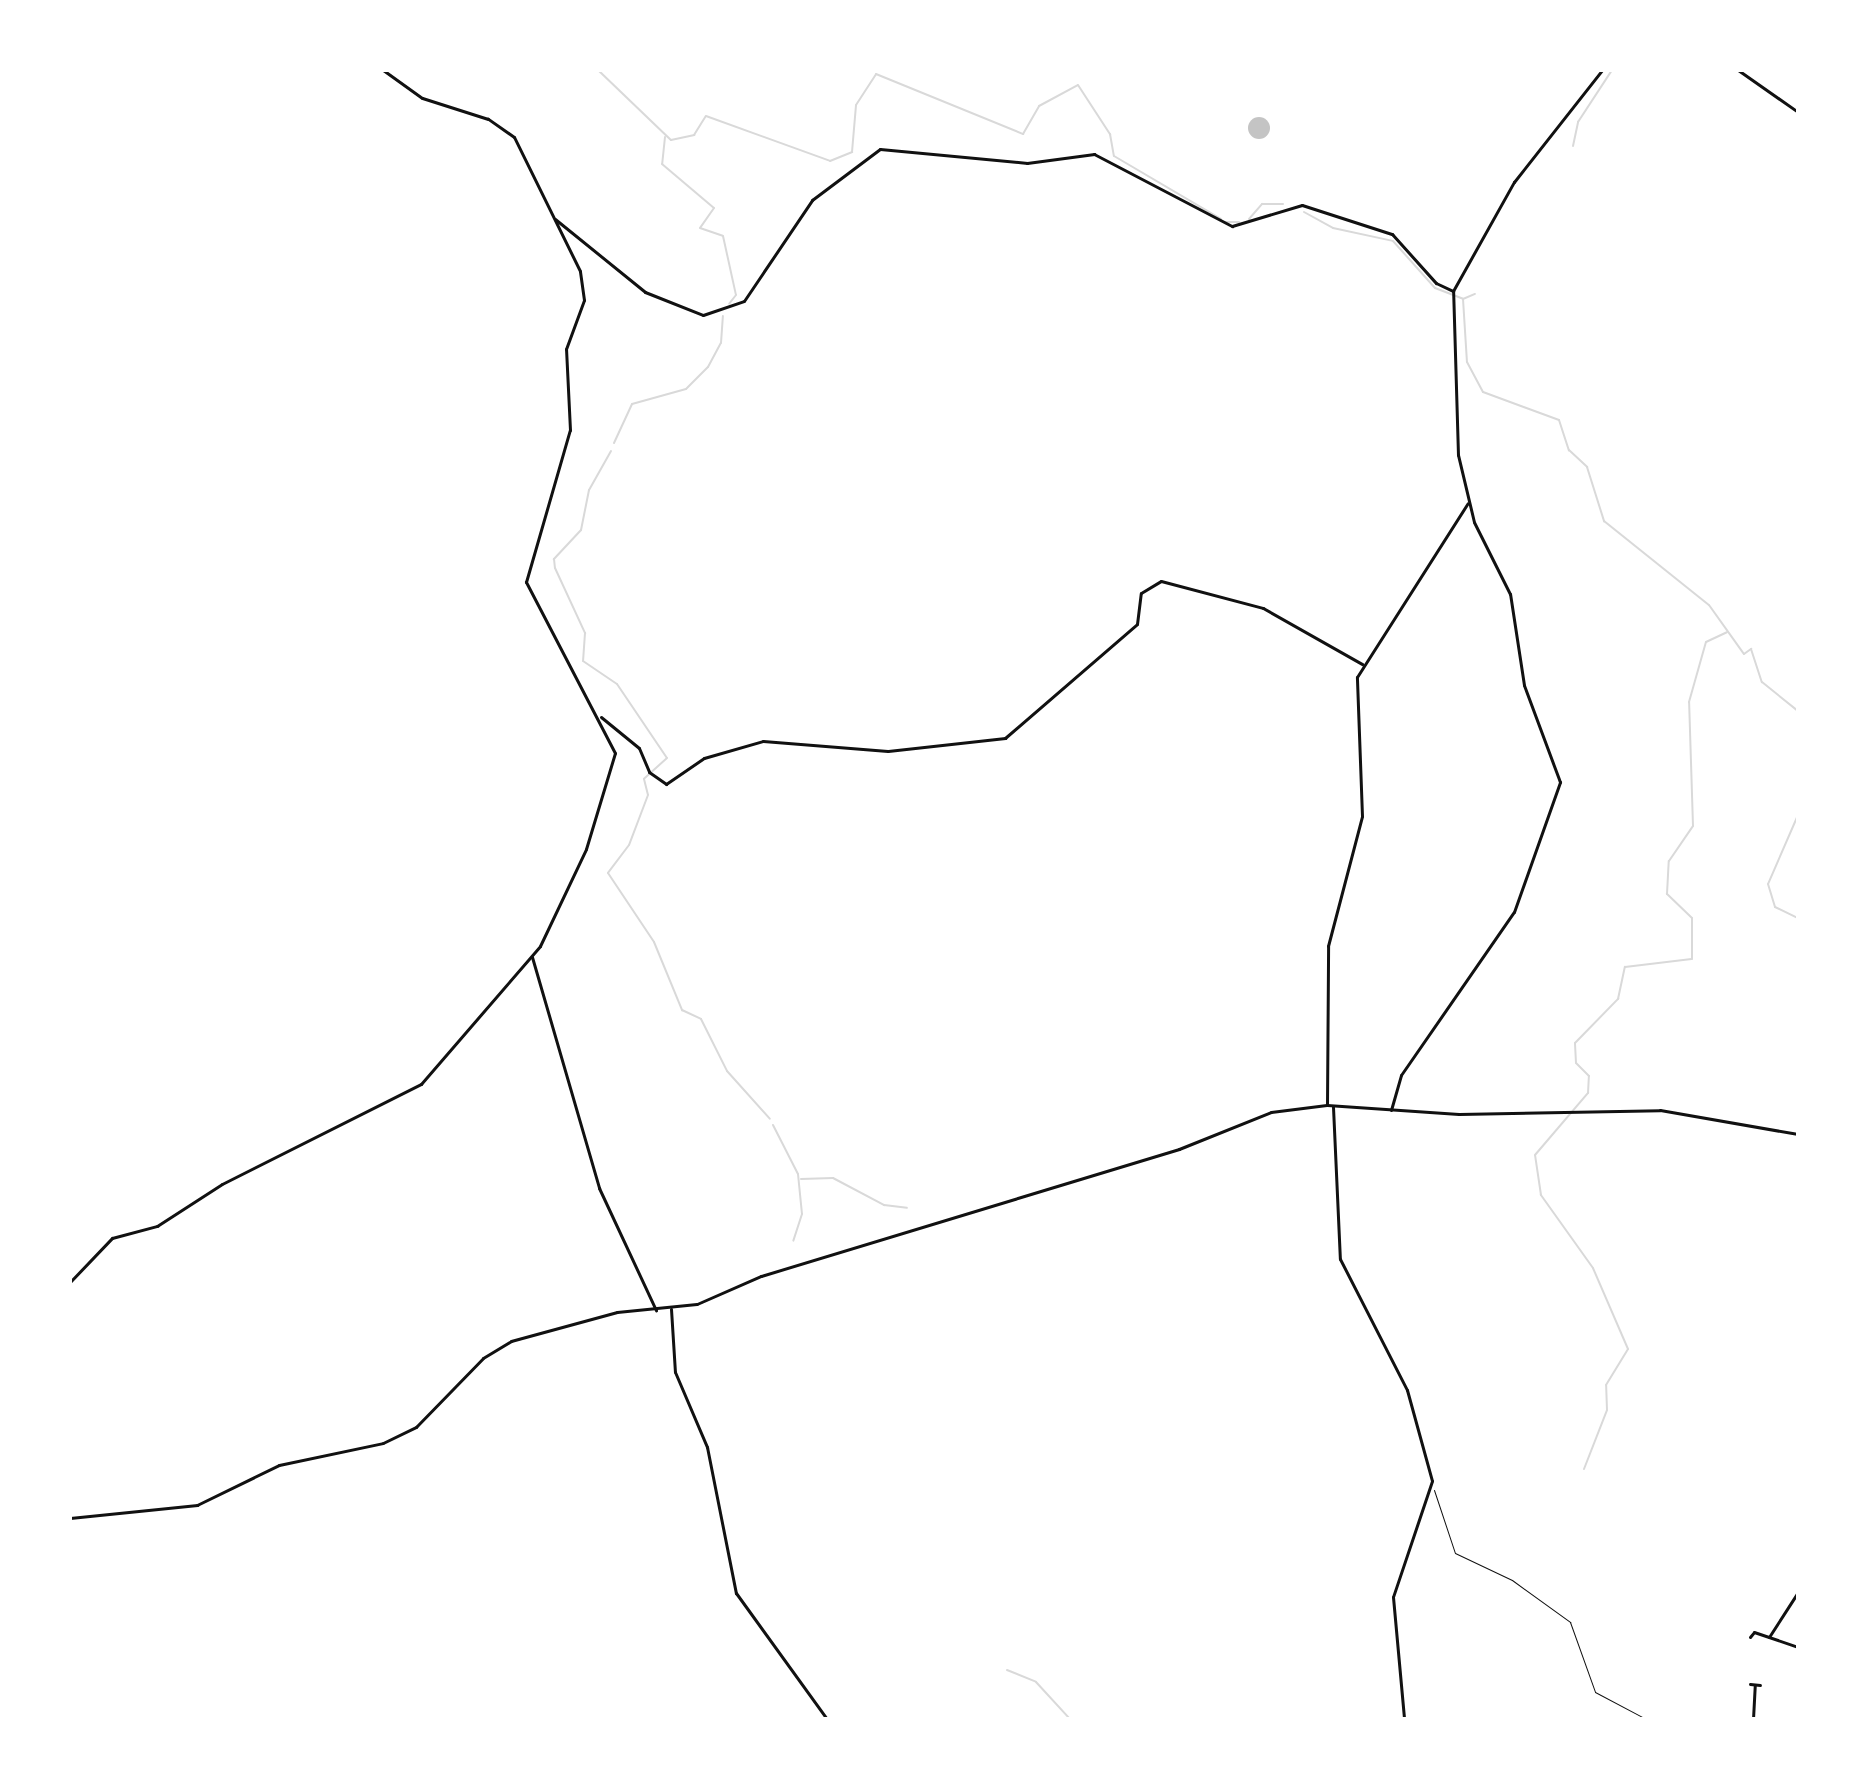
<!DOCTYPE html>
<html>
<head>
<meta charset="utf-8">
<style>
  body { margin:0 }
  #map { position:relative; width:1868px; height:1789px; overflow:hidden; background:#fff; font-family:Poppins,sans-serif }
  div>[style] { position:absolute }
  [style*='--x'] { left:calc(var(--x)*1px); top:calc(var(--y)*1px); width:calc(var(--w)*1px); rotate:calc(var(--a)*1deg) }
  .stream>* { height:2px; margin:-1px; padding:0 1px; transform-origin:1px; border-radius:1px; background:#d9d9d9 }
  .building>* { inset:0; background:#c4c4c4 }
  .round { border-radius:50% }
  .path>* { height:1px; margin:-0.5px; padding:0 0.5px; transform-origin:0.5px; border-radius:0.5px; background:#111 }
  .minor>* { height:3px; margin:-1.5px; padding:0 1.5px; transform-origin:1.5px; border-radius:1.5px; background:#111 }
  .tertiary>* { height:3px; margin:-1.5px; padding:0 1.5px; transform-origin:1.5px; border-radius:1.5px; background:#111 }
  span { translate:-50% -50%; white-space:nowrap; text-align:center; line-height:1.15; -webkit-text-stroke:6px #fff; paint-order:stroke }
  .frame { position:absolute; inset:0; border:72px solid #fff; pointer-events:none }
</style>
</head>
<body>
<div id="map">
  <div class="stream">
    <div style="--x:598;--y:70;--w:101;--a:43.8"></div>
    <div style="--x:671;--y:140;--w:24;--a:-12"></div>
    <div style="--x:694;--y:135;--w:22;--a:-58"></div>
    <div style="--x:706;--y:116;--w:132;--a:19.9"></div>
    <div style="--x:830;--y:161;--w:24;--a:-22"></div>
    <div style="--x:852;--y:152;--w:47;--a:-85.1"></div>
    <div style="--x:856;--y:105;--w:37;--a:-57"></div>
    <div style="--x:876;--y:74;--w:159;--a:22.2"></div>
    <div style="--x:1023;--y:134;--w:32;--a:-60"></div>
    <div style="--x:1039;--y:106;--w:44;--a:-28.3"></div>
    <div style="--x:1078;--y:85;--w:59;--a:56.9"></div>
    <div style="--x:1110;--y:134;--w:22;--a:80"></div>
    <div style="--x:1114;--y:156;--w:124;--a:30.5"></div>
    <div style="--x:665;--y:137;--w:27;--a:96"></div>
    <div style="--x:662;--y:164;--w:68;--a:40.2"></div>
    <div style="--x:714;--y:208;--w:24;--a:125"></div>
    <div style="--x:700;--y:228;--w:24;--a:19"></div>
    <div style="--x:723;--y:236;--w:60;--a:77.6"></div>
    <div style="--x:736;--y:295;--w:11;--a:128"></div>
    <div style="--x:1573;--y:146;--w:25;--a:-78"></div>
    <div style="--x:1578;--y:122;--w:62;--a:-56.8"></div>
    <div style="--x:1304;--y:212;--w:33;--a:29"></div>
    <div style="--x:1333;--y:228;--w:61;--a:12.2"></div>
    <div style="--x:1393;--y:241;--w:63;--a:48.2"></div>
    <div style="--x:1435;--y:288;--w:30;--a:21"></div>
    <div style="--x:1463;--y:299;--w:63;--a:86.4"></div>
    <div style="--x:1467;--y:362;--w:34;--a:62"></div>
    <div style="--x:1483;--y:392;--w:81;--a:20.2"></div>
    <div style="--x:1559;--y:420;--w:32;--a:72"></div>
    <div style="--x:1569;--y:450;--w:25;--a:43"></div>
    <div style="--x:1587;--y:467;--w:57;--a:72.5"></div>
    <div style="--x:1604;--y:521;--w:134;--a:38.7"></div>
    <div style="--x:1709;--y:605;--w:60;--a:54.5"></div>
    <div style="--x:1744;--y:654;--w:9;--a:-36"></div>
    <div style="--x:1751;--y:649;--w:35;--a:72"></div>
    <div style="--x:1762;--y:682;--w:46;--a:38.9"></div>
    <div style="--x:1249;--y:219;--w:20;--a:-49"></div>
    <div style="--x:1262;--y:204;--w:21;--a:0"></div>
    <div style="--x:1226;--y:222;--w:13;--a:0"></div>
    <div style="--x:1463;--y:299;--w:13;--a:-23"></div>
    <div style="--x:614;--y:443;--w:43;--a:-65.2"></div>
    <div style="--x:632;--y:404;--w:56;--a:-15.5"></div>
    <div style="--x:686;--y:389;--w:31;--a:-45"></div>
    <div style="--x:708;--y:367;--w:27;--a:-62"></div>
    <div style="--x:721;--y:343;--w:27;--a:-86"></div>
    <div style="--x:611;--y:451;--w:45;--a:119.4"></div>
    <div style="--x:589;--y:490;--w:41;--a:101.3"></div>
    <div style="--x:581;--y:530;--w:40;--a:133"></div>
    <div style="--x:554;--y:559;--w:9;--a:84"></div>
    <div style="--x:555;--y:568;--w:72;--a:65.2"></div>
    <div style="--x:585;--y:633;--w:28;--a:94"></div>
    <div style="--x:583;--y:661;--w:41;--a:34.1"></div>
    <div style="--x:617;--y:684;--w:89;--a:56"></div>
    <div style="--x:667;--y:758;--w:31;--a:138"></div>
    <div style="--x:644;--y:779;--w:16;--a:76"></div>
    <div style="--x:648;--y:795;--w:53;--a:110.8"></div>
    <div style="--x:629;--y:845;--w:35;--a:127"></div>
    <div style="--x:608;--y:873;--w:83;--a:56.3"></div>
    <div style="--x:654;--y:942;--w:74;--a:67.6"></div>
    <div style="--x:682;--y:1010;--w:21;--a:25"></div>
    <div style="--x:701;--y:1019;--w:58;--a:63.4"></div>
    <div style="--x:727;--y:1071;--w:64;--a:48.1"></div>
    <div style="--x:1798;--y:815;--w:75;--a:113.5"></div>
    <div style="--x:1768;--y:884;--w:24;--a:73"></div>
    <div style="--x:1775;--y:907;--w:25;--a:26"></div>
    <div style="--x:773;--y:1125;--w:55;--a:63"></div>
    <div style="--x:798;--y:1174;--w:40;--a:84.3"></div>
    <div style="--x:802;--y:1214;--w:28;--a:108"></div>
    <div style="--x:801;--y:1179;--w:32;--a:-2"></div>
    <div style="--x:833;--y:1178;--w:58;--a:27.9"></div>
    <div style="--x:884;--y:1205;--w:23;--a:7"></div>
    <div style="--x:1584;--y:1469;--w:63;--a:-68.7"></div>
    <div style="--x:1607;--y:1410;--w:25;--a:-92"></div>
    <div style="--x:1606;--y:1385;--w:42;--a:-58.6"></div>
    <div style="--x:1628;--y:1349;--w:88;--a:-113.4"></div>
    <div style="--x:1593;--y:1268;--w:90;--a:-125.5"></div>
    <div style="--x:1541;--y:1195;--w:40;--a:-98.5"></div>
    <div style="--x:1535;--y:1155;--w:82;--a:-49.5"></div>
    <div style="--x:1588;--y:1093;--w:17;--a:-87"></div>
    <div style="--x:1589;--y:1076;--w:18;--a:-135"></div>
    <div style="--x:1576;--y:1063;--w:20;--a:-93"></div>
    <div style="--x:1575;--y:1043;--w:62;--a:-45.7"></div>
    <div style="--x:1618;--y:999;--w:33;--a:-78"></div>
    <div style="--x:1625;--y:967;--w:67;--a:-6.8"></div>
    <div style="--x:1692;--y:959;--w:41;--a:-90"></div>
    <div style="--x:1692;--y:918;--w:35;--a:-136"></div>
    <div style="--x:1667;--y:894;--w:33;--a:-87"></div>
    <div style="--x:1669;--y:861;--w:42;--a:-55.6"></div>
    <div style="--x:1693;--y:826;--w:124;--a:-91.8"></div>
    <div style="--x:1689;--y:702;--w:62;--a:-74.2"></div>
    <div style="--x:1706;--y:642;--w:23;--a:-25"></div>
    <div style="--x:1007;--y:1670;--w:31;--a:22"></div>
    <div style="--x:1036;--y:1682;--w:50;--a:47.4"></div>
  </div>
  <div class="building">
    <div class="round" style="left:1248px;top:117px;width:22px;height:22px"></div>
  </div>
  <div class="path">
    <div style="--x:1434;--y:1490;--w:66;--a:71.6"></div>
    <div style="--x:1455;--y:1553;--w:63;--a:25.3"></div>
    <div style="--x:1512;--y:1580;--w:72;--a:35.9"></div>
    <div style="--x:1570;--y:1622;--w:74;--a:70.3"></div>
    <div style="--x:1595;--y:1692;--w:58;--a:27.9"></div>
  </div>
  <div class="minor">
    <div style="--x:1738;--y:70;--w:73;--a:35"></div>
    <div style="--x:555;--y:219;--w:116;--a:39"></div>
    <div style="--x:645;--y:292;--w:62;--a:21.6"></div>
    <div style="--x:703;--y:315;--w:43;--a:-18.9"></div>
    <div style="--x:744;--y:301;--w:122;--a:-56"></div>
    <div style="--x:812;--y:200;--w:85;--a:-36.9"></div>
    <div style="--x:880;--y:149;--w:148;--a:5.4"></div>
    <div style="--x:1027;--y:163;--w:68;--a:-7.7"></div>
    <div style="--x:1094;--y:154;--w:156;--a:27.6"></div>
    <div style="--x:1232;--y:226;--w:73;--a:-16.7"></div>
    <div style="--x:1302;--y:205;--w:95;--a:17.9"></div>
    <div style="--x:1392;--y:234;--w:66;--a:48.1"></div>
    <div style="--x:1436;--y:283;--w:19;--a:25"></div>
    <div style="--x:601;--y:717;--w:49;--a:39.2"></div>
    <div style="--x:639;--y:748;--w:26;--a:67"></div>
    <div style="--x:649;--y:772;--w:21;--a:35"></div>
    <div style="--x:666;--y:784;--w:46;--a:-34.4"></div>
    <div style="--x:704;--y:758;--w:61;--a:-16.1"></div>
    <div style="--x:763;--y:741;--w:125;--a:4.6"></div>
    <div style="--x:888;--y:751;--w:118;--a:-6.3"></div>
    <div style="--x:1005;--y:738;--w:174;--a:-40.8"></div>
    <div style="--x:1137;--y:624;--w:31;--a:-83"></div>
    <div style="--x:1141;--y:593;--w:23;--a:-31"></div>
    <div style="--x:1161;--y:581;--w:106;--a:14.8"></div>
    <div style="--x:1263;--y:608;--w:114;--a:29.5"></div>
    <div style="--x:532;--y:957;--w:241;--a:73.8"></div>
    <div style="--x:599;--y:1188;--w:135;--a:65"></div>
    <div style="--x:1327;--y:1105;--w:159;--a:-89.6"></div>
    <div style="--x:1328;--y:946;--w:134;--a:-75.3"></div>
    <div style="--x:1362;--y:816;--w:139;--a:-92.1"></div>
    <div style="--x:1357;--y:677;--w:206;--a:-57.5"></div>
    <div style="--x:1333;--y:1107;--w:152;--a:87.4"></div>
    <div style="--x:1340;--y:1259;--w:147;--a:62.9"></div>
    <div style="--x:1407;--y:1390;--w:94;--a:74.6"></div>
    <div style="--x:1432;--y:1481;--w:122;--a:108.6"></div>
    <div style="--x:1393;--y:1597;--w:122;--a:84.8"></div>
    <div style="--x:1391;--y:1110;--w:36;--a:-74"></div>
    <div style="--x:1401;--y:1075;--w:198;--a:-55.3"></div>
    <div style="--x:1514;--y:912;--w:138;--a:-70.5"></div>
    <div style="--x:1560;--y:782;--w:103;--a:-110.4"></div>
    <div style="--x:1524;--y:685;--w:92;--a:-98.7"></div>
    <div style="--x:1510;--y:594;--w:80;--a:-116.6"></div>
    <div style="--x:1474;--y:522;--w:69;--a:-103.4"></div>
    <div style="--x:1458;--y:455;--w:164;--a:-91.7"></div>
    <div style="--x:1453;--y:291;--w:125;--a:-60.8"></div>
    <div style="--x:1514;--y:182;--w:142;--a:-51.8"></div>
    <div style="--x:70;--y:1282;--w:61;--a:-46.3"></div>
    <div style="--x:112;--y:1238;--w:47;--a:-14.9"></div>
    <div style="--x:157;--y:1226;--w:77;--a:-32.9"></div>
    <div style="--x:222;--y:1184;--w:223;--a:-26.7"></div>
    <div style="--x:421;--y:1084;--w:182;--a:-49.2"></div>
    <div style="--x:540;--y:946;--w:107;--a:-64.6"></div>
    <div style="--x:586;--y:849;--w:100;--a:-73.2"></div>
    <div style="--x:615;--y:753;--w:193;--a:-117.5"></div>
    <div style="--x:526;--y:582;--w:158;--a:-73.9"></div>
    <div style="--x:570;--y:430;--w:81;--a:-92.8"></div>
    <div style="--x:566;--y:349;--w:52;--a:-69.8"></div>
    <div style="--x:584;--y:300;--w:29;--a:-98"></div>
    <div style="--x:580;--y:271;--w:149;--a:-116.2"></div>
    <div style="--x:514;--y:137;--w:32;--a:-145"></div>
    <div style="--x:488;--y:119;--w:69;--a:-162.3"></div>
    <div style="--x:422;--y:98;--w:48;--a:-144.3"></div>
    <div style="--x:671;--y:1309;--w:63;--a:86.4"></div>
    <div style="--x:675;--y:1372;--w:82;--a:66.9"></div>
    <div style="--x:707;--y:1447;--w:149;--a:78.8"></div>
    <div style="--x:736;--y:1593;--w:155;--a:54.2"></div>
    <div style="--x:1750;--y:1637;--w:6;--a:-51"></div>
    <div style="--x:1754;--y:1632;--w:46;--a:18.8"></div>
    <div style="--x:1769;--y:1637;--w:54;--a:-57.2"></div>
    <div style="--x:1750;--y:1684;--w:10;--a:6"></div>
    <div style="--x:1753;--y:1719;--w:34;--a:-87"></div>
  </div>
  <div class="tertiary">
    <div style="--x:70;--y:1518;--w:128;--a:-5.8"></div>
    <div style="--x:197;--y:1505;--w:91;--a:-26"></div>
    <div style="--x:279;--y:1465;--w:106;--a:-11.9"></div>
    <div style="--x:383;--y:1443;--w:37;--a:-26"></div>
    <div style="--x:416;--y:1427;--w:96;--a:-45.8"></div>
    <div style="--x:483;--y:1358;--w:33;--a:-31"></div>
    <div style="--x:511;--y:1341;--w:110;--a:-15.3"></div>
    <div style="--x:617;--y:1312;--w:80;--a:-5.7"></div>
    <div style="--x:697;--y:1304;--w:70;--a:-23.6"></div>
    <div style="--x:761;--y:1276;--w:437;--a:-16.9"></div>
    <div style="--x:1179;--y:1149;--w:99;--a:-21.9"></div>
    <div style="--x:1271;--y:1112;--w:56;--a:-7.1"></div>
    <div style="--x:1327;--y:1105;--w:132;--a:3.9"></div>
    <div style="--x:1459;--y:1114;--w:201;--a:-1.1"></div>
    <div style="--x:1660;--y:1110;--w:140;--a:9.9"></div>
  </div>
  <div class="frame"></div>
</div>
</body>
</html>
